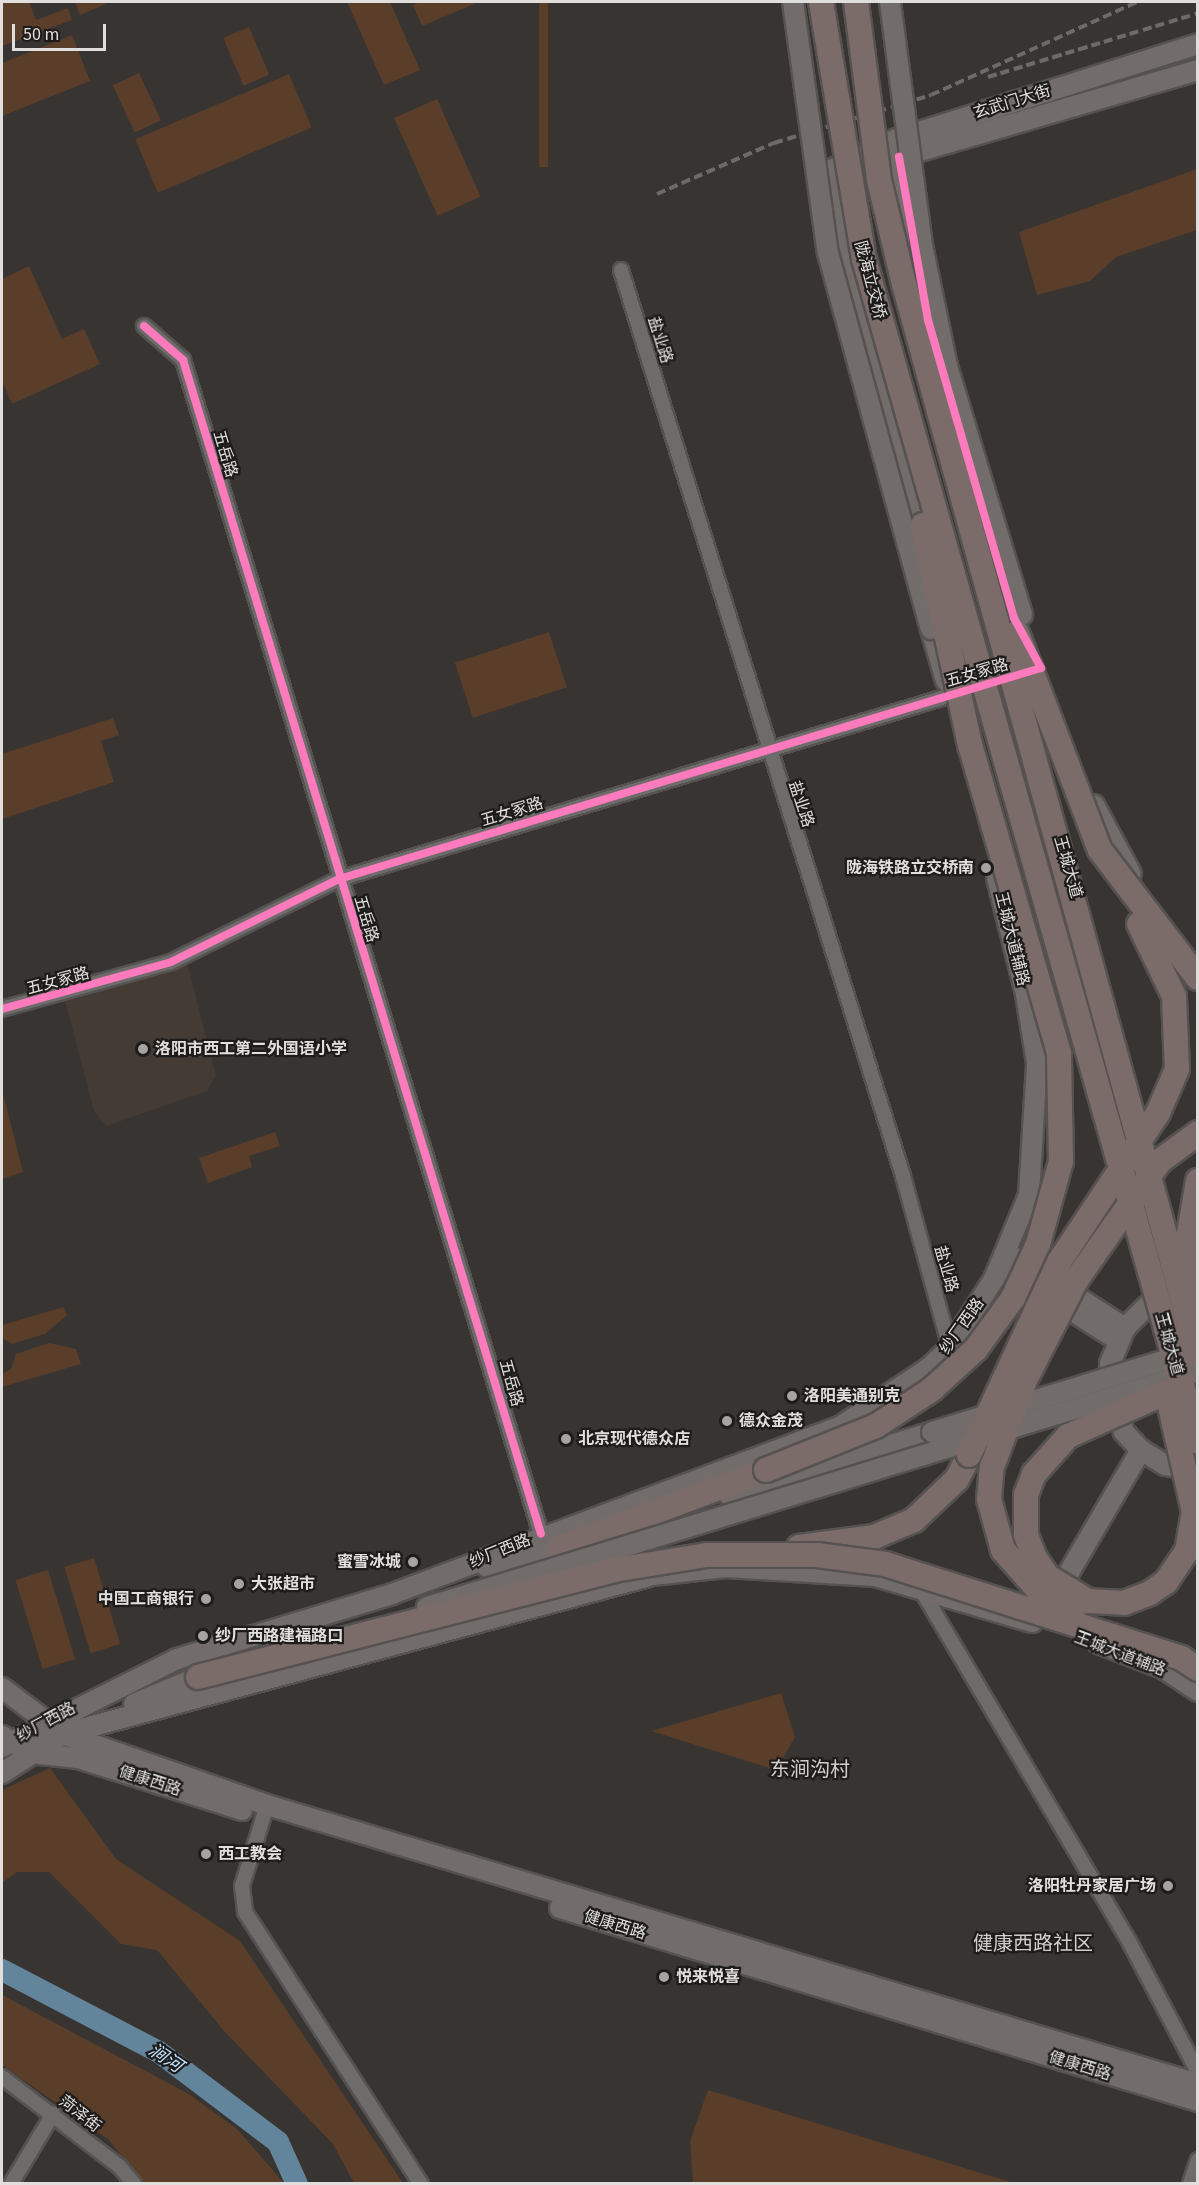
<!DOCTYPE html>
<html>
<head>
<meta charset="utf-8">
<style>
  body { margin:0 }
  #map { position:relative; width:1199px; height:2185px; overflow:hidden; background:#373432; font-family:"Source Sans 3","Noto Sans SC",sans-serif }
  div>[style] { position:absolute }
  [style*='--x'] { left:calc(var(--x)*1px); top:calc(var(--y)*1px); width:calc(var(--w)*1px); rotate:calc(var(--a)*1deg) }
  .built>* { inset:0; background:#443b35 }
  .green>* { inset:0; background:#5a3e2a; transform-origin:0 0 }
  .river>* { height:22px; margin:-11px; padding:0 11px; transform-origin:11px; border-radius:11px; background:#63859c }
  .roads { filter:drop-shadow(2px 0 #555251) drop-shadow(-2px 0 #555251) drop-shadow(0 2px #555251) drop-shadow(0 -2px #555251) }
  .street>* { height:14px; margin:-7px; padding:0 7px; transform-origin:7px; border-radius:7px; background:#6d6c6b }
  .secondary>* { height:20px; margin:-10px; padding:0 10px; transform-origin:10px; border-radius:10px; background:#726c6a }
  .highway>* { height:24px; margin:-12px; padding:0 12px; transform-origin:12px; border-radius:12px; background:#7c6c69 }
  .rail>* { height:4px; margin-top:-2px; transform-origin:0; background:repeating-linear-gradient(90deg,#6d6b69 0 9px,transparent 0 13.5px) }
  .bridges { filter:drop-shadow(2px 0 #555251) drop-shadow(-2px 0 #555251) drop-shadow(0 2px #555251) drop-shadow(0 -2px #555251) }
  .secondary-bridge>* { height:20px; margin:-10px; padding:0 10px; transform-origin:10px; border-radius:10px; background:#726c6a }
  .highway-bridge>* { height:24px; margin:-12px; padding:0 12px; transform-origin:12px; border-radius:12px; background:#7c6c69 }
  .cycleway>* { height:8px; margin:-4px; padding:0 4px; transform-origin:4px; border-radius:4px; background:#fd7abc }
  .dots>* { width:16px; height:16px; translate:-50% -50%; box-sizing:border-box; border:3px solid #1e1c1a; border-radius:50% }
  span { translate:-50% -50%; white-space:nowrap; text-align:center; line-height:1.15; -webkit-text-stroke:4.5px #1e1c1a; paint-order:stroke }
  .street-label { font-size:16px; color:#e1dfdd }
  .poi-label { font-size:16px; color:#e1dfdd; font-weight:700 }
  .right { translate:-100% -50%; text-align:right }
  .left { translate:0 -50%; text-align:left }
  .water-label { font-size:18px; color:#bfe3fe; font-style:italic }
  .quarter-label { font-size:20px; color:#d3cdc9 }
  .frame { position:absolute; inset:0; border:3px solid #e1dfdd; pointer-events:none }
  .scale { position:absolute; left:12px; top:24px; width:94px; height:27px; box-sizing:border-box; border:3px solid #e1dfdd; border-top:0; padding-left:8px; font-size:18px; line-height:21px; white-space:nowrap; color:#e1dfdd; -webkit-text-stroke:4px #1e1c1a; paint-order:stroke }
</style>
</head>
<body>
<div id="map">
  <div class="built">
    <div style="clip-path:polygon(188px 965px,216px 1076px,207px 1091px,106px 1126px,94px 1111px,65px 1001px)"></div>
  </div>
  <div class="green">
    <div style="clip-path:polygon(2px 2px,29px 2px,36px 20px,68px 8px,72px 20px,2px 46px)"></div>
    <div style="clip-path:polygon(75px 2px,105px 2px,106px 4px,80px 15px)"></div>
    <div style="clip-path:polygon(347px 2px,390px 2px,420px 70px,384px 85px)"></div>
    <div style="clip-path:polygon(420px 2px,479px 2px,422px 26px,413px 5px)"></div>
    <div style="left:539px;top:2px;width:9px;height:165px"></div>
    <div style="left:249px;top:27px;width:52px;height:28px;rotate:67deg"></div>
    <div style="clip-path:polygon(72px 35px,90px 81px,2px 116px,2px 63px)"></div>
    <div style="left:139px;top:73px;width:52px;height:29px;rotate:65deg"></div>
    <div style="left:289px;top:74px;width:58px;height:167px;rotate:67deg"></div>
    <div style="left:437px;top:99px;width:107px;height:47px;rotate:66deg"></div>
    <div style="clip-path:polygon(1197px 169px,1197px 230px,1116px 257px,1090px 281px,1037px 295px,1019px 232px)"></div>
    <div style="clip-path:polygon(29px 266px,62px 339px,84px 329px,100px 364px,12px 404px,2px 381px,2px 279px)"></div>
    <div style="left:549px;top:632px;width:58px;height:99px;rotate:72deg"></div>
    <div style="clip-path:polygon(113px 718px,119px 735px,101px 741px,114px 782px,2px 819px,2px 754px)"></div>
    <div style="clip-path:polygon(2px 1090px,23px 1172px,2px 1179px)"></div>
    <div style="clip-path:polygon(275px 1132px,280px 1146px,249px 1156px,252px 1167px,208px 1183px,199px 1158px)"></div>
    <div style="clip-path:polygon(64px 1307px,67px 1315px,45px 1334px,12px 1344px,2px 1338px,2px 1325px)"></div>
    <div style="clip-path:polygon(49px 1343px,76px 1349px,81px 1364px,2px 1387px,2px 1374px,11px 1369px,16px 1354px)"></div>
    <div style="left:94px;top:1558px;width:90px;height:31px;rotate:73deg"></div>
    <div style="left:48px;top:1570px;width:93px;height:34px;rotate:73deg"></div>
    <div style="clip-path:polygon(781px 1693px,795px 1737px,776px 1770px,651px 1731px)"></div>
    <div style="clip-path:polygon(50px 1768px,116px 1859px,240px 1941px,403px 2183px,354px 2183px,333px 2144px,225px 2032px,157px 1950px,121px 1944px,49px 1872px,17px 1872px,2px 1883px,2px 1790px)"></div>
    <div style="clip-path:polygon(2px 1995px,189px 2094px,237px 2129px,284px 2183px,143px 2183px,109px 2140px,2px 2065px)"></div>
    <div style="clip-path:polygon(708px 2090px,1014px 2183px,693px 2183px,690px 2141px)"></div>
  </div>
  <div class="river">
    <div style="--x:2;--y:1970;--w:177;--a:27.6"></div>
    <div style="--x:159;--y:2052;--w:149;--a:37.1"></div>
    <div style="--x:278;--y:2142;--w:46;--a:65.7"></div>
  </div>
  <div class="roads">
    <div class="street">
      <div style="--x:621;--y:270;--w:949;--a:72.71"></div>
      <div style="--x:903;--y:1176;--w:178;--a:74.7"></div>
      <div style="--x:144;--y:326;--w:52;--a:41.1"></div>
      <div style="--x:183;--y:360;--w:1227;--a:73.04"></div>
      <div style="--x:2;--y:1009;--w:175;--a:-15.5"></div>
      <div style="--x:171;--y:962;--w:187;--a:-26.3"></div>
      <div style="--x:339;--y:879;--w:709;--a:-16.72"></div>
      <div style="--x:923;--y:1593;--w:409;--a:59.4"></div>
      <div style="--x:1131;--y:1945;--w:144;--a:62.2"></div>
      <div style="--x:267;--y:1805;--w:85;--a:107.2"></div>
      <div style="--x:242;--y:1886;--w:26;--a:83"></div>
      <div style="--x:245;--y:1912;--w:324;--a:57.1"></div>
      <div style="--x:2;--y:2077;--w:147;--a:37.3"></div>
      <div style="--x:119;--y:2166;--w:23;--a:50"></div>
      <div style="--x:11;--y:2184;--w:82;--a:-59"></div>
      <div style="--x:1190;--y:2184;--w:25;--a:-72"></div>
    </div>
    <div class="secondary">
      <div style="--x:914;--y:253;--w:97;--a:-98.9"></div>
      <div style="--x:899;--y:157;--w:311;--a:-16.2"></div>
      <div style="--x:918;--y:546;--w:386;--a:-103"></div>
      <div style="--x:831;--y:170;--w:73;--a:-25.2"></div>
      <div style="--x:897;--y:139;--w:316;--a:-17.5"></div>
      <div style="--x:931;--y:629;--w:54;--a:73.9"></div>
      <div style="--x:1094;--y:805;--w:78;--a:61.8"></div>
      <div style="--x:1016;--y:1258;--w:130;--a:32.7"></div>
      <div style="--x:1010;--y:1271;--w:128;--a:32.6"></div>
      <div style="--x:1170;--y:1295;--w:25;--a:154"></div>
      <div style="--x:1147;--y:1306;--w:31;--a:135"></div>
      <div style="--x:1125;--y:1328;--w:38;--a:113"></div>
      <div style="--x:1110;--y:1363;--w:24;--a:92"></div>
      <div style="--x:1109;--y:1387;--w:47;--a:71.6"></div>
      <div style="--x:1124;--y:1432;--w:25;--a:47"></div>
      <div style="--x:1141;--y:1450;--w:28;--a:32"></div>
      <div style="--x:1165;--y:1465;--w:34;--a:10"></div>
      <div style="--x:729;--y:1495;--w:213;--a:-17.2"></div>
      <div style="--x:487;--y:1567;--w:87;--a:-15.3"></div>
      <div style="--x:1054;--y:1598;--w:172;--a:-59.6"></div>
      <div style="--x:1098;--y:1643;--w:70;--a:21"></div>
      <div style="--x:1163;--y:1668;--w:42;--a:33.3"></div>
      <div style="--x:2;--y:1688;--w:76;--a:37"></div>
      <div style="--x:63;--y:1734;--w:216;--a:19.2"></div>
      <div style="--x:267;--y:1805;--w:972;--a:16.68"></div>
      <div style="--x:134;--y:1704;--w:69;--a:-22.9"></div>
      <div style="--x:2;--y:1736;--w:34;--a:30"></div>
      <div style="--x:31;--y:1753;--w:47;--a:6.1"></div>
      <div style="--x:78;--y:1758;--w:172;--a:17.6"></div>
      <div style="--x:2;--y:1747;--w:196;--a:-26.7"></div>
      <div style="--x:177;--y:1659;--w:225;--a:-16.8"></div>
      <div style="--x:392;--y:1594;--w:479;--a:-20.5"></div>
      <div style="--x:841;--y:1426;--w:105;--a:-33.4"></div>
      <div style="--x:929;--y:1368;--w:29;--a:-44"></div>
      <div style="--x:950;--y:1348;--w:82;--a:-57.5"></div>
      <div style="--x:994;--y:1279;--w:91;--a:-67.4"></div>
      <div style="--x:1029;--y:1195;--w:132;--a:-86.5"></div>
      <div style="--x:1037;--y:1063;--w:70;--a:-99.1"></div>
      <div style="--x:1026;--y:994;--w:120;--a:-104"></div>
      <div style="--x:2;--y:1773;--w:72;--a:-32.6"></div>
      <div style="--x:63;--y:1734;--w:611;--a:-15.08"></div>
      <div style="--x:653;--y:1575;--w:73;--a:-6.3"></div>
      <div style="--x:726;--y:1567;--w:149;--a:3.5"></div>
      <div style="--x:875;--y:1576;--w:164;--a:16.3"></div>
      <div style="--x:560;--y:1908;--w:667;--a:16.83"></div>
    </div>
    <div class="highway">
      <div style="--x:799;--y:1547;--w:76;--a:-7.6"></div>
      <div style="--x:874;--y:1537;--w:43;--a:-23"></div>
      <div style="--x:914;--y:1520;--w:59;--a:-43.6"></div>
      <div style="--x:957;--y:1479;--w:27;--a:-63"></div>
      <div style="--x:559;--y:1548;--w:221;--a:-20.6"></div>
    </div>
  </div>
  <div class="rail">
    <div style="--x:988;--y:77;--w:220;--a:-16.9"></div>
    <div style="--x:657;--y:194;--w:128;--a:-23.6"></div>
    <div style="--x:774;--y:143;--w:164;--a:-17"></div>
    <div style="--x:931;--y:95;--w:226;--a:-24.3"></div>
  </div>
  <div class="bridges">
    <div class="secondary-bridge">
      <div style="--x:793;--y:2;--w:253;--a:82.1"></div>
      <div style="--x:828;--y:253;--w:390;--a:74.7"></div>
      <div style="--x:890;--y:2;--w:245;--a:82.5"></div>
      <div style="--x:922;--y:245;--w:124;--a:78.3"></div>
      <div style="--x:947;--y:366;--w:260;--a:73.2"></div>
      <div style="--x:932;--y:1432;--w:266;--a:-17.1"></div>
      <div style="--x:427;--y:1607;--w:806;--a:-17.02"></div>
    </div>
    <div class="highway-bridge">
      <div style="--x:821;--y:2;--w:261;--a:80.5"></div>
      <div style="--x:864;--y:259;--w:1229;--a:74.23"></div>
      <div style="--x:856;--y:2;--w:179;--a:82.6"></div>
      <div style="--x:879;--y:180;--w:107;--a:76.5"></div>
      <div style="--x:904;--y:284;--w:1111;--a:74.65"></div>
      <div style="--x:1017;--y:633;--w:232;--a:69.1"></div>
      <div style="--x:1100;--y:850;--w:161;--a:52.6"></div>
      <div style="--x:1195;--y:1291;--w:52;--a:-97.7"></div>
      <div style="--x:1188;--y:1239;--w:59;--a:-80.2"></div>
      <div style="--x:1165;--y:1393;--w:106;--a:156.1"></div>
      <div style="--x:1068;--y:1436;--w:51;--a:131.8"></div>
      <div style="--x:1034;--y:1474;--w:22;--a:111"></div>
      <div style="--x:1026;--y:1495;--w:40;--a:90"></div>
      <div style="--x:1026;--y:1535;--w:25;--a:69"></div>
      <div style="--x:1035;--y:1558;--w:22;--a:56"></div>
      <div style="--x:1047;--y:1576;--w:48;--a:31.4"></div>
      <div style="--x:1088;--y:1601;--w:36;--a:3"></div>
      <div style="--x:1124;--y:1603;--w:28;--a:-21"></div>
      <div style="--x:1150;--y:1593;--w:19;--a:-35"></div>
      <div style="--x:1166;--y:1582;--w:37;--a:-56"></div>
      <div style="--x:1187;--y:1551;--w:40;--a:-80"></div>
      <div style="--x:1194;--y:1512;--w:122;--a:-102.8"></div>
      <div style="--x:969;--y:1455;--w:213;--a:-65"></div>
      <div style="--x:1059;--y:1262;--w:179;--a:-56.4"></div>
      <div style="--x:1158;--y:1113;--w:48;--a:-66.6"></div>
      <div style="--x:1177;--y:1069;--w:73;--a:-92.4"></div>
      <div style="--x:1174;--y:996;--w:80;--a:-115.9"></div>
      <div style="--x:766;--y:1470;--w:118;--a:-21.8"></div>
      <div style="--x:876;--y:1426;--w:66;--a:-33.2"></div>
      <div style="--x:931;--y:1390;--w:61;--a:-42.3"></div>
      <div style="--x:976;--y:1349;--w:63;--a:-54"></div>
      <div style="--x:1013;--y:1298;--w:60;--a:-65.2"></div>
      <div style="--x:1038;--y:1244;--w:86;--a:-74.5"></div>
      <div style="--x:1061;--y:1161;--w:108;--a:-91.1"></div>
      <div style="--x:1059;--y:1053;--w:321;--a:-106.1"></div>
      <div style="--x:970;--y:745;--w:225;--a:-102.1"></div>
      <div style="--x:1073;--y:1614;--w:40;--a:-146"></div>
      <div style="--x:1040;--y:1592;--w:56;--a:-131.4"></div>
      <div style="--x:1003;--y:1550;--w:53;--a:-105.4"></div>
      <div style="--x:989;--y:1499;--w:32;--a:-85"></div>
      <div style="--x:992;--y:1467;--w:93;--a:-69.2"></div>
      <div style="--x:1025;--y:1380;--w:114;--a:-62.8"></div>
      <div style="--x:1077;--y:1279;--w:144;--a:-54.9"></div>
      <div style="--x:1160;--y:1161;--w:47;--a:-36.4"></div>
      <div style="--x:198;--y:1677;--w:430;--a:-14.4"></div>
      <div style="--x:614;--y:1570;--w:94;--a:-9.2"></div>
      <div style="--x:707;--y:1555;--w:110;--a:0"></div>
      <div style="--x:817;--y:1555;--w:69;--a:7.5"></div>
      <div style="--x:885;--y:1564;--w:311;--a:17.6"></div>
      <div style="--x:1181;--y:1658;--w:20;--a:33"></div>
    </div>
  </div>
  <div class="cycleway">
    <div style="--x:144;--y:326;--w:52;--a:41.1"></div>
    <div style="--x:183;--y:360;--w:1227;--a:73.04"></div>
    <div style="--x:2;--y:1009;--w:175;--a:-15.5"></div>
    <div style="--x:171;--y:962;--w:187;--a:-26.3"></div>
    <div style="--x:339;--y:879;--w:733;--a:-16.73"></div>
    <div style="--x:1041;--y:668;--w:57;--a:-118.4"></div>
    <div style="--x:1014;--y:618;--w:310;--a:-106.1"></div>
    <div style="--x:928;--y:320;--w:166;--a:-100.1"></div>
  </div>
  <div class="dots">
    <div style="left:986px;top:868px;background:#a6a3a1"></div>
    <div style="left:143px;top:1049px;background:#a6a3a1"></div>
    <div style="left:792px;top:1396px;background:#a6a3a1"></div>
    <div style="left:727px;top:1421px;background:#a6a3a1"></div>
    <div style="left:566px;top:1439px;background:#a6a3a1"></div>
    <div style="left:413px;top:1562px;background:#a6a3a1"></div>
    <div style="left:239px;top:1584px;background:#a6a3a1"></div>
    <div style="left:206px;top:1599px;background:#a6a3a1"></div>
    <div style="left:203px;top:1636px;background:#a6a3a1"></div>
    <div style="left:206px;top:1854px;background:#a6a3a1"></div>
    <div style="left:1168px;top:1886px;background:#a6a3a1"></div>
    <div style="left:664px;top:1977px;background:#a6a3a1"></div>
  </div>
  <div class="street-label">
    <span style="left:1012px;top:102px;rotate:-17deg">玄武门大街</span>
    <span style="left:870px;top:280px;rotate:75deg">陇海立交桥</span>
    <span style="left:660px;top:340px;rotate:73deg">盐业路</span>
    <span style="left:225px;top:454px;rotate:73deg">五岳路</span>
    <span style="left:977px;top:673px;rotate:-16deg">五女冢路</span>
    <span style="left:801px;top:804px;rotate:72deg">盐业路</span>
    <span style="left:512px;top:812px;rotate:-17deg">五女冢路</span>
    <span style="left:1068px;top:867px;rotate:74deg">王城大道</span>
    <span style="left:366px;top:919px;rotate:73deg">五岳路</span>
    <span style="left:1012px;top:939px;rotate:76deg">王城大道辅路</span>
    <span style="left:58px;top:981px;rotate:-15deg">五女冢路</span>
    <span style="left:946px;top:1269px;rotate:74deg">盐业路</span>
    <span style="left:962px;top:1326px;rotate:-55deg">纱厂西路</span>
    <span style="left:1169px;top:1344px;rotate:74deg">王城大道</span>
    <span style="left:511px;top:1383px;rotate:74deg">五岳路</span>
    <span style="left:500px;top:1551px;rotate:-22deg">纱厂西路</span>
    <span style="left:1120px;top:1654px;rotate:21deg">王城大道辅路</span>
    <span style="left:46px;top:1722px;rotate:-28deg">纱厂西路</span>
    <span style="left:150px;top:1781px;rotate:18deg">健康西路</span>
    <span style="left:615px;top:1925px;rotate:17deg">健康西路</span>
    <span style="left:1080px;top:2066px;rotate:17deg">健康西路</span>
    <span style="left:80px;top:2114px;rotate:38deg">菏泽街</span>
  </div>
  <div class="poi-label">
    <span class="right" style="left:974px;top:868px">陇海铁路立交桥南</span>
    <span class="left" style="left:155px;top:1049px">洛阳市西工第二外国语小学</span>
    <span class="left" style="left:804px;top:1396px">洛阳美通别克</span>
    <span class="left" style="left:739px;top:1421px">德众金茂</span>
    <span class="left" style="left:578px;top:1439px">北京现代德众店</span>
    <span class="right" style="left:401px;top:1562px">蜜雪冰城</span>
    <span class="left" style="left:251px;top:1584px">大张超市</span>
    <span class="right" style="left:194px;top:1599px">中国工商银行</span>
    <span class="left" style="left:215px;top:1636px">纱厂西路建福路口</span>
    <span class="left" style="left:218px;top:1854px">西工教会</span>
    <span class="right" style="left:1156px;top:1886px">洛阳牡丹家居广场</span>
    <span class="left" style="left:676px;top:1977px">悦来悦喜</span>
  </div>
  <div class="water-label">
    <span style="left:165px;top:2059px;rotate:34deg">涧河</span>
  </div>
  <div class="quarter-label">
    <span style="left:810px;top:1770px">东涧沟村</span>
    <span style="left:1033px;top:1944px">健康西路社区</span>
  </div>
  <div class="frame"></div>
  <div class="scale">50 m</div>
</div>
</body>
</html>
